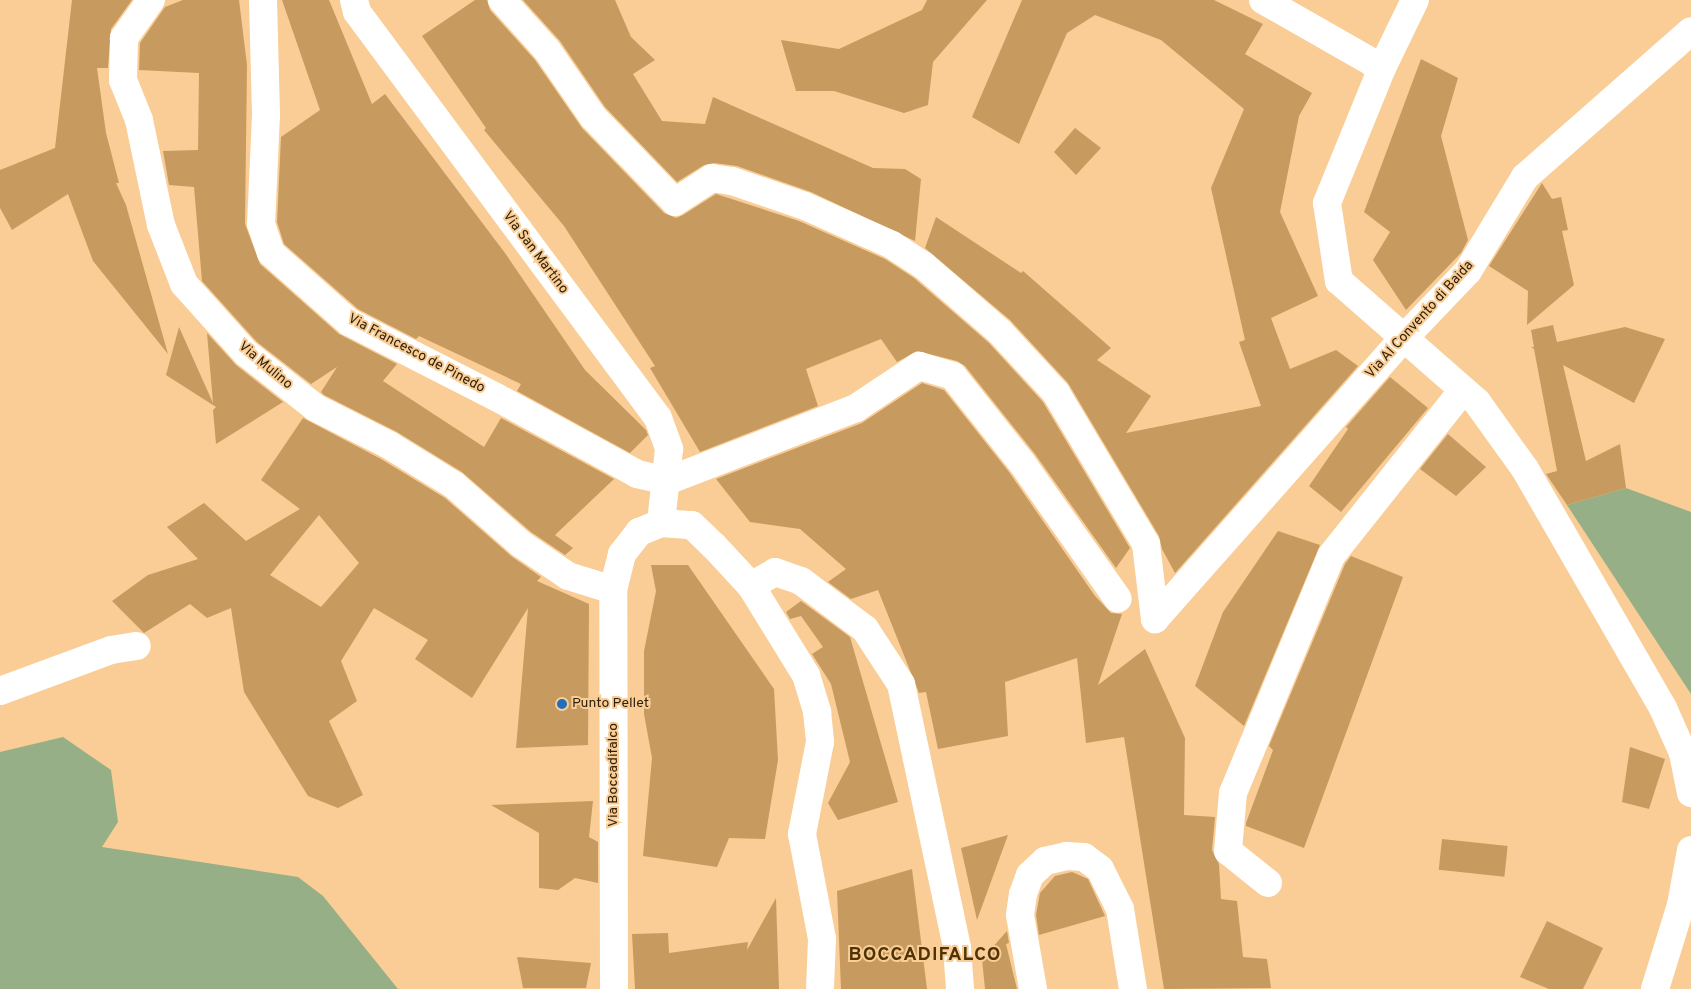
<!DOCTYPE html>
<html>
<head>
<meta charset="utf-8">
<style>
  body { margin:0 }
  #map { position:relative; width:1691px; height:989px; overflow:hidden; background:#f9cd95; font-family:Overpass,sans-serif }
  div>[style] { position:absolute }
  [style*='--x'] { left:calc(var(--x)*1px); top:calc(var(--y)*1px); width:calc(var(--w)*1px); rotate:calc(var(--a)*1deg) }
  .green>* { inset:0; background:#96af86 }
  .building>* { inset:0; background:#c79a5f; transform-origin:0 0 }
  .minor>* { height:28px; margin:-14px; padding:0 14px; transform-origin:14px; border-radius:14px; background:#fff }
  .tertiary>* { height:28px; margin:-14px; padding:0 14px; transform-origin:14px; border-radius:14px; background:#fff }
  .dots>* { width:14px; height:14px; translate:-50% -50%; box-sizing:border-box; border:2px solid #f9cd95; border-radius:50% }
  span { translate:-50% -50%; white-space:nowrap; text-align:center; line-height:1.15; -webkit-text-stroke:4px #f9cd95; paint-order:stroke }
  .street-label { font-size:14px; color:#31210a }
  .poi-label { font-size:14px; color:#31210a }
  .left { translate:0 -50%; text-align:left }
  .district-label { font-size:19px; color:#4f3305; font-weight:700; letter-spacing:1px }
</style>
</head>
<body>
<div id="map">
  <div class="green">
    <div style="clip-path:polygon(1626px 488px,1691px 512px,1691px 694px,1567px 505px)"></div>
    <div style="clip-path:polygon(63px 737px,111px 770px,118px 822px,102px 847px,298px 877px,323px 896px,398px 989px,0 989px,0 752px)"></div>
  </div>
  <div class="building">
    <div style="clip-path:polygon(72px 0,132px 0,111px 29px,108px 68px,97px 68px,106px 133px,119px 183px,116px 183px,126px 205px,168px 354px,93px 261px,68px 194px,12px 230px,0 208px,0 170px,55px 148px)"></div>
    <div style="clip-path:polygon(183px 0,239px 0,247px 65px,245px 224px,260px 264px,339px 334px,397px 364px,383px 381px,484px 447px,501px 418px,614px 479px,555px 535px,573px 548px,565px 555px,531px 532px,462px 472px,397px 432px,324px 395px,321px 392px,337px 367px,311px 384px,257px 342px,202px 281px,194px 187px,169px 185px,163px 151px,198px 150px,199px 73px,139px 70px,140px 43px,165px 7px)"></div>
    <div style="clip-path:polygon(282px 0,329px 0,372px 104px,385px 94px,505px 253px,585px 370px,646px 430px,648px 435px,630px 453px,517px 391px,521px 384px,419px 336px,416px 339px,358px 309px,284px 244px,277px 222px,281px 137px,320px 110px)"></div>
    <div style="clip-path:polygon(475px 0,487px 0,490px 10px,535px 60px,582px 128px,664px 213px,676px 218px,683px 215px,716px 194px,799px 221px,885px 259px,914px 278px,989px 343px,1043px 402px,1130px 548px,1116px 568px,1035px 454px,965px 366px,957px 361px,917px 351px,897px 362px,881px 339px,806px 369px,818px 406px,700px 452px,650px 368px,655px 366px,564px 226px,484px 130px,486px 128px,422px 36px)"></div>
    <div style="clip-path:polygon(523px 0,615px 0,631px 37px,655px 60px,633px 74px,662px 121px,705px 124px,713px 97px,873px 168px,905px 169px,921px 179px,915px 241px,811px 192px,737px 166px,714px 163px,704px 165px,677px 182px,605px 107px,560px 41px)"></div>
    <div style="clip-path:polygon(927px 0,987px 0,933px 62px,928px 105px,904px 113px,834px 91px,796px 91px,781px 40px,839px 49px,922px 10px)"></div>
    <div style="clip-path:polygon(1022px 0,1214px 0,1263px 24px,1245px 54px,1312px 93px,1299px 116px,1280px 212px,1318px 296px,1271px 318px,1290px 369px,1336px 350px,1358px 366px,1175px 573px,1162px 549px,1159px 536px,1068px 383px,1010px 320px,925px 248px,936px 217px,1021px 273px,1023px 271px,1111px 348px,1097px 360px,1151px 396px,1126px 433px,1261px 406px,1239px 342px,1245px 340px,1211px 188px,1244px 109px,1161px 40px,1095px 15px,1067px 33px,1019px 144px,972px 117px)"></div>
    <div style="clip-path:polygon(1421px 59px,1458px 78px,1441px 136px,1468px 240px,1461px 253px,1406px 310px,1373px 260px,1390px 232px,1364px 212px)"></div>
    <div style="clip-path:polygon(1075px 128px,1101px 148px,1076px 175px,1054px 152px)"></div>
    <div style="clip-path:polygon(1542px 183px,1552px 199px,1561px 197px,1568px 230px,1562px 231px,1574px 285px,1527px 325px,1528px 291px,1489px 266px)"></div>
    <div style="clip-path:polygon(1553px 325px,1557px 342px,1625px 327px,1665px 339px,1634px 403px,1563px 365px,1586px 461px,1620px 444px,1626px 488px,1567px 505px,1546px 474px,1557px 471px,1534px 349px,1531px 347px,1534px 347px,1531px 330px)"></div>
    <div style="clip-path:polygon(179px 327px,213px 403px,207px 333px,236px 365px,283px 402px,216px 444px,213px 410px,216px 407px,166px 375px)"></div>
    <div style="clip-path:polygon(1390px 377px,1428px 408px,1341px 512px,1309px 486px,1348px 429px,1346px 427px)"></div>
    <div style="clip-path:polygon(922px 383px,944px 390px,1009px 472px,1095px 596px,1111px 613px,1122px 614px,1098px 685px,1145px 649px,1185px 738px,1184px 815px,1215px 817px,1212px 850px,1219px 864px,1221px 899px,1237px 901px,1243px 957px,1267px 959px,1271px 988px,1164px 989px,1124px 737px,1086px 743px,1077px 658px,1005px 682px,1008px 736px,938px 749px,926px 692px,919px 693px,878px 590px,851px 599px,828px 582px,846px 569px,800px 529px,750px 522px,716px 479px,862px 423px)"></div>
    <div style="clip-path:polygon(evenodd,303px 418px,381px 459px,445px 498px,511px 556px,541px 577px,537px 581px,589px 604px,588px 745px,516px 748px,528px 608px,472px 698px,415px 659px,428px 640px,374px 608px,341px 661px,357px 701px,329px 721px,363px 795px,338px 808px,308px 796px,244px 692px,231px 608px,207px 618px,190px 604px,144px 633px,112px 601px,148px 575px,198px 559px,167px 527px,204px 503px,246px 541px,300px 509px,261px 480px,303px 418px,319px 515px,359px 563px,321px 607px,270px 575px,319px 515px)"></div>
    <div style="clip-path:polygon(1448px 434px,1486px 467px,1456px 496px,1420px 469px)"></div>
    <div style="clip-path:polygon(1278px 531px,1320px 545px,1244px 726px,1195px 686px,1223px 612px)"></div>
    <div style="clip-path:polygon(1351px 556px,1403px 577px,1304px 848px,1246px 826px,1246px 823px,1273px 750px,1269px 746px,1345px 564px)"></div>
    <div style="clip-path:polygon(651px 565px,688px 565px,774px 689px,778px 760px,765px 839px,729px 838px,717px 867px,643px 856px,652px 758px,644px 714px,644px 651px,656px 591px)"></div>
    <div style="clip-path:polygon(801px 601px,850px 637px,898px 802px,838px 820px,828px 803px,850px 762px,831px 684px,812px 654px,823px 647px,801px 616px,790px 619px,786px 612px)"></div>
    <div style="clip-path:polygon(1630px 747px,1665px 759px,1649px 809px,1622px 802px)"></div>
    <div style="clip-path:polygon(593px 801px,589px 837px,598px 842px,598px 883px,575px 878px,558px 890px,539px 888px,539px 833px,491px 805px)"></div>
    <div style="clip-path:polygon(1008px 835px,977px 920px,961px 848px)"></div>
    <div style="left:1442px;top:839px;width:66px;height:31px;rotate:6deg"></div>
    <div style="clip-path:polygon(912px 869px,927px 989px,841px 989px,837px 891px)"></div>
    <div style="clip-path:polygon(1072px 872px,1088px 879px,1105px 916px,1039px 935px,1036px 915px,1040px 893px,1055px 876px)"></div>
    <div style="clip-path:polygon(776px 898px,779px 989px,635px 989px,632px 934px,668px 933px,669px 953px,748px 942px,747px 950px)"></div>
    <div style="clip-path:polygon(1547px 921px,1603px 948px,1583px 989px,1549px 989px,1520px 977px)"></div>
    <div style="clip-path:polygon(1007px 931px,1009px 943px,1006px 944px,1017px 989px,985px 989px,982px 959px)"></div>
    <div style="clip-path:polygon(517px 957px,591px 963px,586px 988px,523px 988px)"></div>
  </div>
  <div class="minor">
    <div style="--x:151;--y:0;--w:47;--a:125.4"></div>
    <div style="--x:124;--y:38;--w:42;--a:91.4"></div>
    <div style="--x:123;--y:80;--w:43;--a:68.2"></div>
    <div style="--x:139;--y:120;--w:107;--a:78.2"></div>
    <div style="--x:161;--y:225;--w:63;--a:68.7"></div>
    <div style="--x:184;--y:284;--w:93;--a:48.1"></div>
    <div style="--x:246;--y:353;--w:89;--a:38.2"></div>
    <div style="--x:316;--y:408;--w:82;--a:26.9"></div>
    <div style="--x:389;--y:445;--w:76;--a:31.6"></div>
    <div style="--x:454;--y:485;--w:89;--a:41.4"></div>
    <div style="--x:521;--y:544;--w:57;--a:34.2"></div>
    <div style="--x:568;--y:576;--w:47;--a:17.3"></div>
    <div style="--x:263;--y:0;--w:115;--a:88.5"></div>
    <div style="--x:266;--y:115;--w:109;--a:92.6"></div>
    <div style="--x:261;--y:224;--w:31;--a:71"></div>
    <div style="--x:271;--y:253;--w:104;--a:41.5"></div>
    <div style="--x:349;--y:322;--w:165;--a:27"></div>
    <div style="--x:496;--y:397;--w:161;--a:28.6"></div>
    <div style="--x:637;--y:474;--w:31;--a:13"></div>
    <div style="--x:667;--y:481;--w:203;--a:-21.1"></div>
    <div style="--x:856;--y:408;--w:76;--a:-33.7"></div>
    <div style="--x:919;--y:366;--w:35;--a:16"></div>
    <div style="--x:953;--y:376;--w:111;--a:51.6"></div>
    <div style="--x:1022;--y:463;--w:166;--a:54.8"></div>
    <div style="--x:502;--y:0;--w:67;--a:48"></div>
    <div style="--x:547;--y:50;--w:81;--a:55.5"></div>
    <div style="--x:593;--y:117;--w:118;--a:46"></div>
    <div style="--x:675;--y:202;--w:44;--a:-33"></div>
    <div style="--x:712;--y:178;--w:20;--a:9"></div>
    <div style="--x:732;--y:181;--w:77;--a:18.9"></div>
    <div style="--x:805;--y:206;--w:95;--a:24.1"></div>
    <div style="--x:892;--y:245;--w:37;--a:33"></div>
    <div style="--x:923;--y:265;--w:102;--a:41"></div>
    <div style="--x:1000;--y:332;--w:83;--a:47.4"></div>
    <div style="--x:1056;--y:393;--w:176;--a:59.2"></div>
    <div style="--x:1146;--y:544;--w:76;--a:83.2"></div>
    <div style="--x:1263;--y:0;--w:137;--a:29.7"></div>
    <div style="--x:1155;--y:619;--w:374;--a:-48.5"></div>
    <div style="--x:1403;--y:339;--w:94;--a:-46.3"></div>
    <div style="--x:1468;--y:271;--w:110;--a:-58.8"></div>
    <div style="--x:1525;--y:177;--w:221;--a:-41.3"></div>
    <div style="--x:0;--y:691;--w:118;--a:-20.3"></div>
    <div style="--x:111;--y:650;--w:26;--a:-9"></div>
    <div style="--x:1268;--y:883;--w:51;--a:-141.3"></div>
    <div style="--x:1228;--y:851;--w:58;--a:-85.1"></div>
    <div style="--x:1233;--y:793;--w:256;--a:-67.5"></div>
    <div style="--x:1331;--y:556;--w:212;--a:-51.5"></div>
  </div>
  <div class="tertiary">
    <div style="--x:354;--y:0;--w:12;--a:76"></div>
    <div style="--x:357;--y:12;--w:505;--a:53.45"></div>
    <div style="--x:658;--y:418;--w:33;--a:70"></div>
    <div style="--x:669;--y:449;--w:74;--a:96.2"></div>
    <div style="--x:1415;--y:0;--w:76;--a:115.9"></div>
    <div style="--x:1382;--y:68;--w:146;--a:112.2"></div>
    <div style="--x:1327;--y:203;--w:79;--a:81.3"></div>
    <div style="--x:1339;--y:281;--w:184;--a:41.2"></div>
    <div style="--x:1477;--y:402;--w:82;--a:54.4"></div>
    <div style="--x:1525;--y:469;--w:276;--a:60"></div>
    <div style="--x:1663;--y:708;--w:49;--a:66"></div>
    <div style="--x:1683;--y:753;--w:41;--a:78.7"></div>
    <div style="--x:751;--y:586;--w:28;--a:-30"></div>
    <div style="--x:775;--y:572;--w:28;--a:19"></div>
    <div style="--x:801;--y:581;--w:80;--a:36.9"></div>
    <div style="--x:865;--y:629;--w:66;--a:56.8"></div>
    <div style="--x:901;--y:684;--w:270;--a:78"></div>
    <div style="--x:957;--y:948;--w:41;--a:85.8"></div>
    <div style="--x:614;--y:989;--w:399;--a:-90.1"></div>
    <div style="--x:613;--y:590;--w:37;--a:-76"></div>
    <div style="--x:622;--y:554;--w:28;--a:-52"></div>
    <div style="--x:639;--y:532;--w:24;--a:-22"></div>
    <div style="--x:661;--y:523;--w:31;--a:4"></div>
    <div style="--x:692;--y:525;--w:30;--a:44"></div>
    <div style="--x:714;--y:546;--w:54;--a:47.2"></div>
    <div style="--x:751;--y:586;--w:105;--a:58.3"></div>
    <div style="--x:806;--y:675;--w:39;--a:73"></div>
    <div style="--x:817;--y:712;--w:30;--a:84"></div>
    <div style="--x:820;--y:742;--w:94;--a:101.1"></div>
    <div style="--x:802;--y:834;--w:107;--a:79.2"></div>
    <div style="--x:822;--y:939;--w:50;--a:92.3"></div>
    <div style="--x:1033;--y:989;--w:75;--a:-100"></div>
    <div style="--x:1020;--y:915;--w:21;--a:-82"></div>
    <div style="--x:1023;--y:894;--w:20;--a:-70"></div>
    <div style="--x:1030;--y:875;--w:21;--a:-43"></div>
    <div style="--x:1045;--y:861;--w:22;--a:-13"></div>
    <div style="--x:1066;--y:856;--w:18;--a:3"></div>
    <div style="--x:1084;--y:857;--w:20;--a:37"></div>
    <div style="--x:1100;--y:869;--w:45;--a:63.4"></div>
    <div style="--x:1120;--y:909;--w:81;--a:80.8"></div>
    <div style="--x:1655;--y:989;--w:88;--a:-72.8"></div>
    <div style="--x:1681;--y:905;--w:56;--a:-79.7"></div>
  </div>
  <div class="dots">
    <div style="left:562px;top:704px;background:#216ebd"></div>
  </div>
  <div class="street-label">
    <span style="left:535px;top:253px;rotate:53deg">Via San Martino</span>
    <span style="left:1420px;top:320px;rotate:-48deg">Via Al Convento di Baida</span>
    <span style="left:416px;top:354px;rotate:28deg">Via Francesco de Pinedo</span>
    <span style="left:265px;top:366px;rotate:40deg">Via Mulino</span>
    <span style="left:614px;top:775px;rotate:-90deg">Via Boccadifalco</span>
  </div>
  <div class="poi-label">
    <span class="left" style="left:572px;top:704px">Punto Pellet</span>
  </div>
  <div class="district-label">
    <span style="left:925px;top:956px">BOCCADIFALCO</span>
  </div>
</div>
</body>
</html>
